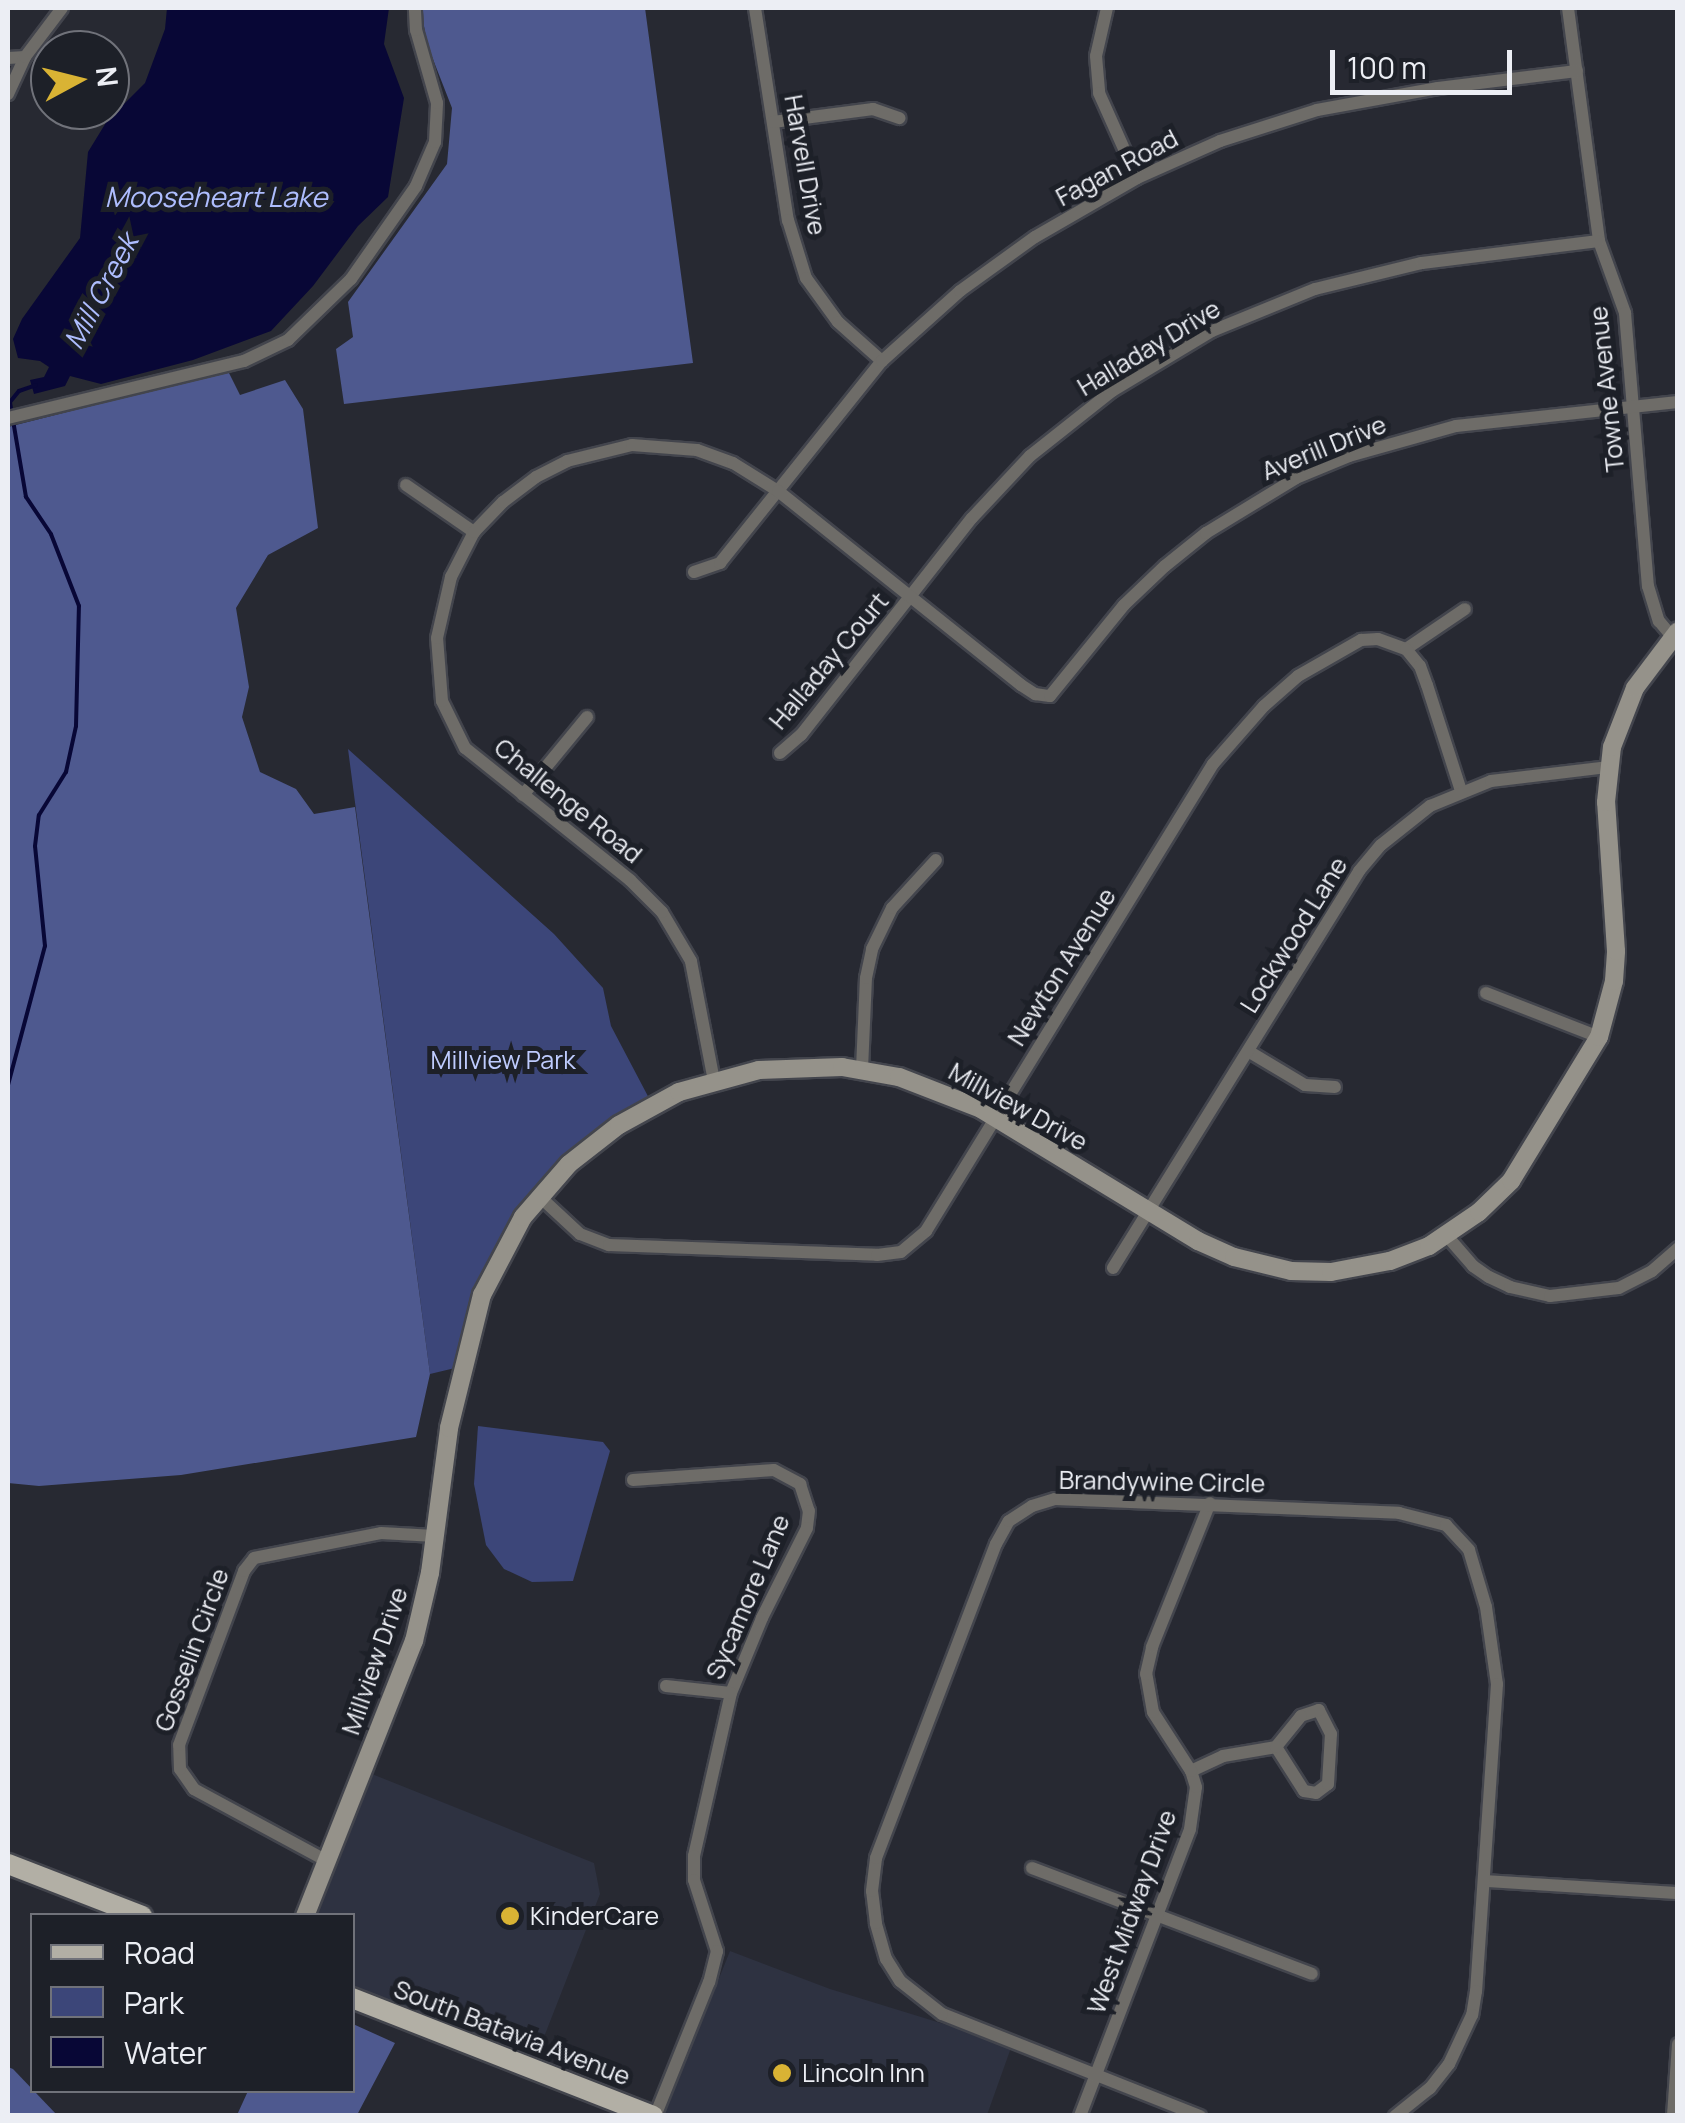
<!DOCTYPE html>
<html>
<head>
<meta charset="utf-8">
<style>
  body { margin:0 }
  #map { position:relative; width:1685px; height:2123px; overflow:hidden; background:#272932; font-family:Manrope,sans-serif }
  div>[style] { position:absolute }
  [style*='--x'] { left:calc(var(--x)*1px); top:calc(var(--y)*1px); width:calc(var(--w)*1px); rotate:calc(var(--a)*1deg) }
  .built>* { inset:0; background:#2e3241 }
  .green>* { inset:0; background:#3c4679 }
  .forest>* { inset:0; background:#4e598f }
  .water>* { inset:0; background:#080736 }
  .stream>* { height:4px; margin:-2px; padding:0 2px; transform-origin:2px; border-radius:2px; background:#080736 }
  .roads { filter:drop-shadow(2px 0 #43454d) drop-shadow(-2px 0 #43454d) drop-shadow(0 2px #43454d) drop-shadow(0 -2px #43454d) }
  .street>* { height:12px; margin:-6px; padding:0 6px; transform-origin:6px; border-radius:6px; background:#6e6c68 }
  .secondary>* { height:18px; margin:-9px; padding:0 9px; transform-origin:9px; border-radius:9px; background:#95928a }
  .primary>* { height:20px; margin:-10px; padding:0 10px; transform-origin:10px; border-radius:10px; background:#b2afa5 }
  .dots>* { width:28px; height:28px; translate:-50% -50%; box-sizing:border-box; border:5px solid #1d2028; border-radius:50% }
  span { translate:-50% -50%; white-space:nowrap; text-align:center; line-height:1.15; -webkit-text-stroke:10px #1d2028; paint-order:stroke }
  .street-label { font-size:25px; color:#eceef4 }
  .park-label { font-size:25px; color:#bfccfe }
  .poi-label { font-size:25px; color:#eceef4 }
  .left { translate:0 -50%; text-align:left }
  .water-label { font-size:28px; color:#aebdfe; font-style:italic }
  .frame { position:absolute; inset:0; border:10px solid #eceef4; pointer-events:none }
  .legend { position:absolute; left:30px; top:1913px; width:325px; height:180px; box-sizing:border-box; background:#1d2028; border:2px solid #70727a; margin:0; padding:12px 18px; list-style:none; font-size:30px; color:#eceef4 }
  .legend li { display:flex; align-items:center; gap:20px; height:50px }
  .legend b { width:50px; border:2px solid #70727a }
  .north { position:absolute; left:30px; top:30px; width:100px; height:100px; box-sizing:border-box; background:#1d2028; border:2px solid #70727a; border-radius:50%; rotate:83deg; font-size:28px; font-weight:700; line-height:40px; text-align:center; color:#eceef4 }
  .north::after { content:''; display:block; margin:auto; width:35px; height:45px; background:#d9b334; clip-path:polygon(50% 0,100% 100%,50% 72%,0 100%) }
  .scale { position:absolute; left:1330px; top:50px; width:182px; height:45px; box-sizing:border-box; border:5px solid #eceef4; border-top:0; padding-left:12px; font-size:30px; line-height:35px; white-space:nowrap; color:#eceef4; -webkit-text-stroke:8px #1d2028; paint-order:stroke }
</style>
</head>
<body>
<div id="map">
  <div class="built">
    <div style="clip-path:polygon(372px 1774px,594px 1863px,600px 1894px,533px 2065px,353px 1991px,352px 1916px,312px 1916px)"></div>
    <div style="clip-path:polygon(730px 1951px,830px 1989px,1012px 2045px,987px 2115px,664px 2115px)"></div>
  </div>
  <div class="green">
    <div style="clip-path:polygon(348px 749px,554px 934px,603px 988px,611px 1026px,651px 1102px,586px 1142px,530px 1196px,503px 1238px,476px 1296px,455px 1368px,430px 1374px)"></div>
    <div style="clip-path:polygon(478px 1426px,603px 1442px,610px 1451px,573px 1581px,532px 1582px,504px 1569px,486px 1545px,474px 1484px)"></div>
  </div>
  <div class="forest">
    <div style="clip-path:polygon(421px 8px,645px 8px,693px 363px,344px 404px,336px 349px,353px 337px,348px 302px,447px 164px,452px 108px,427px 44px)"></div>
    <div style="clip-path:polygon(228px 371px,240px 395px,285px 380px,303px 409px,318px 528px,268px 555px,236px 608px,249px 687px,242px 717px,260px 772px,296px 789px,314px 814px,355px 807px,430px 1374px,416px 1437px,181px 1475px,39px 1486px,8px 1483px,8px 427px)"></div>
    <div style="clip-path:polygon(353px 2024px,395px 2043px,357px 2115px,237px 2115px,248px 2091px,352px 2090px)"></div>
    <div style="clip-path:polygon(8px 2067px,13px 2069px,57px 2115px,8px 2115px)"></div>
  </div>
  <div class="water">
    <div style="clip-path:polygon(167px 8px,389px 8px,384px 44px,404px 98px,388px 197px,358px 226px,313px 286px,271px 331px,193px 360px,101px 384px,70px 376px,65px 386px,34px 394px,30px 380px,44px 377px,49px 367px,40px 361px,18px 358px,13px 339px,22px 319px,80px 238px,88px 152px,107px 121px,145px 83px,165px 29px)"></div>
  </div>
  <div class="stream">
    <div style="--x:8;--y:1085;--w:144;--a:-75.1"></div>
    <div style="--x:45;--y:946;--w:100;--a:-95.7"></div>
    <div style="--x:35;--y:846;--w:31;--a:-83"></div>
    <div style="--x:39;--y:815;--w:51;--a:-57.9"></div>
    <div style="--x:66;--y:772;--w:47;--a:-77.7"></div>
    <div style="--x:76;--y:726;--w:120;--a:-88.6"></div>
    <div style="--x:79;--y:606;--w:77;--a:-111.3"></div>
    <div style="--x:51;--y:534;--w:45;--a:-124"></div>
    <div style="--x:26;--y:497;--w:96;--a:-99.6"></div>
    <div style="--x:10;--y:402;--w:14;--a:-51"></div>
    <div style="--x:19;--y:391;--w:18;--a:-19"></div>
  </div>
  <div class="roads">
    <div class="street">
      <div style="--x:755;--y:8;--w:215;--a:81.2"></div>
      <div style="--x:788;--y:220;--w:61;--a:72.8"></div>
      <div style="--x:806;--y:278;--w:54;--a:54"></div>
      <div style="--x:838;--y:322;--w:59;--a:41.6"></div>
      <div style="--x:1107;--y:8;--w:49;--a:102.9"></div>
      <div style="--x:1096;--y:56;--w:37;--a:85"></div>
      <div style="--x:1099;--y:93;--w:93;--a:65.9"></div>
      <div style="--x:1568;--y:8;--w:235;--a:82.4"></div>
      <div style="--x:1599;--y:241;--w:77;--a:70.1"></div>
      <div style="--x:1625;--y:313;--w:274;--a:85.2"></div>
      <div style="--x:1648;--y:586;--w:37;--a:73"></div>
      <div style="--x:1659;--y:621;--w:26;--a:50"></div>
      <div style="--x:8;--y:58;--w:17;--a:-3"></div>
      <div style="--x:8;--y:94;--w:41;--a:-65.3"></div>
      <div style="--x:25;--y:57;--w:61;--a:-52.9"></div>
      <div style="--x:773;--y:122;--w:101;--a:-7.4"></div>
      <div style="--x:873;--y:109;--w:28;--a:19"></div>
      <div style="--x:8;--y:418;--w:243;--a:-13.6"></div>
      <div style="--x:244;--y:361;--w:49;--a:-25.5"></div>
      <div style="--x:288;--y:340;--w:88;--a:-44.1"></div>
      <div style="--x:351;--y:279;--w:113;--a:-55"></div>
      <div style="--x:416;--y:186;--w:48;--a:-66.6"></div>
      <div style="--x:435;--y:142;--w:39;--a:-87"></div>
      <div style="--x:437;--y:103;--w:76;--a:-106"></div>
      <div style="--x:416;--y:30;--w:22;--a:-93"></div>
      <div style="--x:406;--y:485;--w:83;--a:34.7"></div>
      <div style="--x:694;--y:572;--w:28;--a:-19"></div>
      <div style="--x:720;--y:563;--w:259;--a:-51.3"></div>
      <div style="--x:882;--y:361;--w:105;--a:-41.9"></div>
      <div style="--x:960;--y:291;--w:92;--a:-35.8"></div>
      <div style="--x:1035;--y:237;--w:118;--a:-30"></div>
      <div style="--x:1137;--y:178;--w:91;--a:-24"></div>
      <div style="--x:1220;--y:141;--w:102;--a:-17.7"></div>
      <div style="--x:1317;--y:110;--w:123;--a:-10.3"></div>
      <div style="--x:1438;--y:88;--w:140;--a:-7"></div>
      <div style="--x:1406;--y:649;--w:71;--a:-34.1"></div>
      <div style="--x:780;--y:753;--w:28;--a:-41"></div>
      <div style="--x:801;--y:735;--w:276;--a:-51.8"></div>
      <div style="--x:972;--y:518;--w:85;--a:-46.9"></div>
      <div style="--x:1030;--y:456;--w:105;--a:-38.4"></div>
      <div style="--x:1112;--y:391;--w:117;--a:-31"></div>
      <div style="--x:1212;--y:331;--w:111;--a:-22.2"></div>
      <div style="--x:1315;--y:289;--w:110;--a:-13.7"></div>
      <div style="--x:1422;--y:263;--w:178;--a:-7.1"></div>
      <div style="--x:523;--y:795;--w:101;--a:-50.6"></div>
      <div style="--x:1486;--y:993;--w:121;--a:21.3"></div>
      <div style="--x:1248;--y:1051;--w:66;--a:30.8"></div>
      <div style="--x:1305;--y:1085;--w:30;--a:4"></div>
      <div style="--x:862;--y:1069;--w:91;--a:-87.5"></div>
      <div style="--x:866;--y:978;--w:30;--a:-78"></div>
      <div style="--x:872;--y:949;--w:46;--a:-64"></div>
      <div style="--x:892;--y:908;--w:65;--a:-47.5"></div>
      <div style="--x:714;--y:1081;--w:122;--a:-100.9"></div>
      <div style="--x:691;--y:961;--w:57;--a:-120.6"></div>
      <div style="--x:662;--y:912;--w:45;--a:-135"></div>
      <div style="--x:630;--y:880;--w:211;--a:-141.3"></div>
      <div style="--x:465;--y:748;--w:52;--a:-116.1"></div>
      <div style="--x:442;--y:701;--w:63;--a:-94.5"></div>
      <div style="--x:437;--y:638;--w:63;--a:-77.1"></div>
      <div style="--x:451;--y:577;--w:51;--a:-62.9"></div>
      <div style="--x:474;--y:532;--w:42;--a:-46"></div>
      <div style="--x:503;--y:502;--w:41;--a:-37.1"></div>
      <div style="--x:536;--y:477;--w:35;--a:-27"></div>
      <div style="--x:567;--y:461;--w:67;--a:-13.8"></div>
      <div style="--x:632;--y:445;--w:65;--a:4.4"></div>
      <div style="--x:697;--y:450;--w:38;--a:20"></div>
      <div style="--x:733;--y:463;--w:53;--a:31.9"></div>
      <div style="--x:778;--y:491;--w:311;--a:38.6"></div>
      <div style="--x:1021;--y:685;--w:17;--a:33"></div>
      <div style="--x:1035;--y:694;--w:15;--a:8"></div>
      <div style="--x:1050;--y:696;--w:117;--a:-50.9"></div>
      <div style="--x:1124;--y:605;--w:57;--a:-43.6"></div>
      <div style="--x:1165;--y:566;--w:53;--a:-38.8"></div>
      <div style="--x:1206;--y:533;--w:105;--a:-31.4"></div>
      <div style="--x:1296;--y:478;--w:57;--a:-22.5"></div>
      <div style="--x:1349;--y:456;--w:111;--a:-15.7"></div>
      <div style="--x:1456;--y:426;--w:223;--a:-6.2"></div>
      <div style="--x:539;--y:1196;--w:56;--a:42.8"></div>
      <div style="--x:580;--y:1234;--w:31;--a:21"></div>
      <div style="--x:609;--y:1245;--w:268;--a:2.1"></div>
      <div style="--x:877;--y:1255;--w:24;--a:-7"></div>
      <div style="--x:901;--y:1252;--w:33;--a:-40"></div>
      <div style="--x:926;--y:1231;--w:548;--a:-58.43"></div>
      <div style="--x:1213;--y:764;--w:77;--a:-48.7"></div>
      <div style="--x:1264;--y:706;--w:45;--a:-41.4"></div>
      <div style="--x:1298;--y:676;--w:73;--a:-29.7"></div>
      <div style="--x:1361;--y:640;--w:17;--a:-3"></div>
      <div style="--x:1378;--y:639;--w:30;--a:20"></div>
      <div style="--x:1406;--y:649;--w:22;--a:51"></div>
      <div style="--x:1420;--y:666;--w:20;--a:70"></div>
      <div style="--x:1427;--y:685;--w:111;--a:72.2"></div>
      <div style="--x:1447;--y:1236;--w:40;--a:49"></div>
      <div style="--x:1473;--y:1266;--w:19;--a:35"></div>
      <div style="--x:1489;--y:1277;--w:23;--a:25"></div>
      <div style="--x:1510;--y:1287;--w:41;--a:12.7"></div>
      <div style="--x:1550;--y:1296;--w:69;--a:-6.6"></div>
      <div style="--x:1619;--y:1288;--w:37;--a:-27"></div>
      <div style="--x:1652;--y:1271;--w:35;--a:-41"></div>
      <div style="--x:1113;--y:1268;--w:467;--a:-58.2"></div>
      <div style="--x:1359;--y:871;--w:34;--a:-50"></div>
      <div style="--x:1381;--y:845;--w:63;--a:-38.5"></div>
      <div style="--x:1430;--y:806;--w:66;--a:-22.3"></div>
      <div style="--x:1491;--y:781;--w:119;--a:-6.8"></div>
      <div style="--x:633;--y:1480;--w:141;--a:-4.1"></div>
      <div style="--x:774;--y:1470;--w:30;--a:28"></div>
      <div style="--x:800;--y:1484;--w:28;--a:72"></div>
      <div style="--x:809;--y:1511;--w:17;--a:97"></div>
      <div style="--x:807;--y:1528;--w:101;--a:116.6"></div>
      <div style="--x:762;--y:1618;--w:81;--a:112.5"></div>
      <div style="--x:731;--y:1693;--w:167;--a:102.8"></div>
      <div style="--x:694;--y:1856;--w:24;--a:90"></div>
      <div style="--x:694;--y:1880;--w:75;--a:72.1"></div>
      <div style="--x:717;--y:1951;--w:32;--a:104"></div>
      <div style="--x:709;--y:1982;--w:144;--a:111.9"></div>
      <div style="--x:666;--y:1686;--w:65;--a:6.1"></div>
      <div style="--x:1191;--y:1771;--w:35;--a:-25"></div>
      <div style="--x:1223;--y:1756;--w:54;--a:-9.6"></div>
      <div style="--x:1276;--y:1747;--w:52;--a:57.5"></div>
      <div style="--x:1304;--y:1791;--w:12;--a:9"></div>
      <div style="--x:1316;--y:1793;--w:15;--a:-37"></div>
      <div style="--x:1328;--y:1784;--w:50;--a:-86.6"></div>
      <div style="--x:1331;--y:1734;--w:27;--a:-117"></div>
      <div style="--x:1319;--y:1710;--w:19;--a:162"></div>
      <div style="--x:1301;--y:1716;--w:40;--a:129"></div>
      <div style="--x:327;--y:1861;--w:151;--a:-151.6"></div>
      <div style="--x:194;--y:1789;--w:24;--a:-125"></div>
      <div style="--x:180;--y:1769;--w:24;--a:-92"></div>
      <div style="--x:179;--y:1745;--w:186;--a:-69.5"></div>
      <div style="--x:244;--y:1571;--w:16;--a:-52"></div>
      <div style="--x:254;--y:1558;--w:129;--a:-11.1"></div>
      <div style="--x:381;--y:1533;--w:54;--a:3.2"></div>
      <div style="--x:1032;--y:1868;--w:299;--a:20.7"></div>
      <div style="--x:1486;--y:1881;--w:192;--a:3.6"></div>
      <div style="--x:1080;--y:2116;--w:307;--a:-69"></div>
      <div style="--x:1190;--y:1829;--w:42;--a:-81.9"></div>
      <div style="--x:1196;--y:1787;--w:17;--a:-107"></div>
      <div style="--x:1191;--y:1771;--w:70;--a:-122.8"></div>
      <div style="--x:1153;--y:1712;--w:39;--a:-100"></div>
      <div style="--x:1146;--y:1674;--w:28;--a:-77"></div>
      <div style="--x:1152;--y:1647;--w:155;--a:-68.1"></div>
      <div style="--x:1200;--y:2116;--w:277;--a:-158.4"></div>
      <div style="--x:942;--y:2014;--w:53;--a:-141.8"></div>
      <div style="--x:900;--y:1981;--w:26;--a:-122"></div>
      <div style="--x:886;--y:1959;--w:37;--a:-106"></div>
      <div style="--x:876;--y:1923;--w:32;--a:-97"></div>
      <div style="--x:872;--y:1891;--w:33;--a:-83"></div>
      <div style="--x:876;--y:1858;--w:336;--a:-69.1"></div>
      <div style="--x:996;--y:1544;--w:26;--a:-61"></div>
      <div style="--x:1009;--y:1521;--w:27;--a:-33"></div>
      <div style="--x:1032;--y:1506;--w:24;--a:-17"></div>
      <div style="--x:1055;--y:1499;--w:344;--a:2.3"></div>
      <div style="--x:1399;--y:1513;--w:49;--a:14.3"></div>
      <div style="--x:1446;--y:1525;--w:34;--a:47"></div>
      <div style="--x:1469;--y:1550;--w:59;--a:73.4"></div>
      <div style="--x:1486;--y:1607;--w:78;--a:81.9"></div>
      <div style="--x:1497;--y:1684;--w:308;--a:93.9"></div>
      <div style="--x:1476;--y:1991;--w:24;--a:99"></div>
      <div style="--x:1472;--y:2015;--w:54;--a:115.1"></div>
      <div style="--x:1449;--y:2064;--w:31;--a:128"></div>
      <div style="--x:1430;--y:2088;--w:45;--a:141.3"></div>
      <div style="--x:1673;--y:2116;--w:72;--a:-86"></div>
    </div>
    <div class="secondary">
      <div style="--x:305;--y:1916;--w:296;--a:-68.4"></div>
      <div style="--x:414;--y:1641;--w:70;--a:-76.8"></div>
      <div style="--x:430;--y:1573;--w:146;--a:-82.5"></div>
      <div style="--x:449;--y:1428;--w:137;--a:-76.1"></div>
      <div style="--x:482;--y:1295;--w:88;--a:-62.3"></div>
      <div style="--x:523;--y:1217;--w:70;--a:-49"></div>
      <div style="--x:569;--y:1164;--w:63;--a:-38"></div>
      <div style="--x:619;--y:1125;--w:68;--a:-28.8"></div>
      <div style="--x:679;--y:1092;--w:83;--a:-15.4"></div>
      <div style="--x:759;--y:1070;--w:83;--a:-2.1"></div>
      <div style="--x:842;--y:1067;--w:58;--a:10"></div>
      <div style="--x:899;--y:1077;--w:88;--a:21.3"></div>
      <div style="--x:981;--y:1109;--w:254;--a:31.3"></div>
      <div style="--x:1198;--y:1241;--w:39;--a:24"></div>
      <div style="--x:1234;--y:1257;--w:59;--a:13.8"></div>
      <div style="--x:1291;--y:1271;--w:40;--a:1.4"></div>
      <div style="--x:1331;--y:1272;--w:60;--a:-10.6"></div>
      <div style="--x:1390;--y:1261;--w:42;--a:-21"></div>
      <div style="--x:1429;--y:1246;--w:60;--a:-34.2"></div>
      <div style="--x:1479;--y:1212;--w:45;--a:-44.1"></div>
      <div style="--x:1511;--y:1181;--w:169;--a:-58.6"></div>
      <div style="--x:1599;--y:1037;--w:58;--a:-75"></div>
      <div style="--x:1614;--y:981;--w:30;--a:-86"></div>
      <div style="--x:1616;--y:951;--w:149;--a:-93.8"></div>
      <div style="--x:1606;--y:802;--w:55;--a:-83.8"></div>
      <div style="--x:1612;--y:747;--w:63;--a:-68.7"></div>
      <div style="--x:1635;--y:688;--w:71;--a:-53"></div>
    </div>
    <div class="primary">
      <div style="--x:8;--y:1864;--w:144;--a:21.2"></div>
      <div style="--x:352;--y:1998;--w:323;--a:21.4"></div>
    </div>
  </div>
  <div class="dots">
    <div style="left:510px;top:1916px;background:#d9b334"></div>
    <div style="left:782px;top:2073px;background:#d9b334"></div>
  </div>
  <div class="street-label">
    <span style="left:805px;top:165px;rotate:80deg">Harvell Drive</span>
    <span style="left:1117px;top:168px;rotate:-28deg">Fagan Road</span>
    <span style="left:1149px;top:348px;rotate:-31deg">Halladay Drive</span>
    <span style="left:1607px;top:389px;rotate:-96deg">Towne Avenue</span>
    <span style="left:1324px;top:448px;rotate:-22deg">Averill Drive</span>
    <span style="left:829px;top:661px;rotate:-50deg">Halladay Court</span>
    <span style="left:568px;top:801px;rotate:39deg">Challenge Road</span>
    <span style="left:1294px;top:935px;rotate:-58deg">Lockwood Lane</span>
    <span style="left:1062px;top:967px;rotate:-58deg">Newton Avenue</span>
    <span style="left:1018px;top:1107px;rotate:29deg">Millview Drive</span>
    <span style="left:1162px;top:1482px;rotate:1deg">Brandywine Circle</span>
    <span style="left:748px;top:1597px;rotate:-67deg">Sycamore Lane</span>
    <span style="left:192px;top:1650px;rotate:-70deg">Gosselin Circle</span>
    <span style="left:375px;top:1661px;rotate:-71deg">Millview Drive</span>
    <span style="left:1132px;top:1912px;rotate:-70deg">West Midway Drive</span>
    <span style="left:512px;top:2033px;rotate:21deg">South Batavia Avenue</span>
  </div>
  <div class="park-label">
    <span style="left:503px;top:1060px">Millview Park</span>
  </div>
  <div class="poi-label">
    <span class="left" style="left:530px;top:1916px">KinderCare</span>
    <span class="left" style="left:802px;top:2073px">Lincoln Inn</span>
  </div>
  <div class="water-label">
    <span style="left:216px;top:196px">Mooseheart Lake</span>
    <span style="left:100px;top:291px;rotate:-62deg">Mill Creek</span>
  </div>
  <div class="frame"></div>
  <ul class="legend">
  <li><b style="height:12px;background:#b2afa5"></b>Road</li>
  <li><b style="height:28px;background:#3c4679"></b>Park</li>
  <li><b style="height:28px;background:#080736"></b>Water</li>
  </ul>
  <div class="north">N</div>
  <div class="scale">100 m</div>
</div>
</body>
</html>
